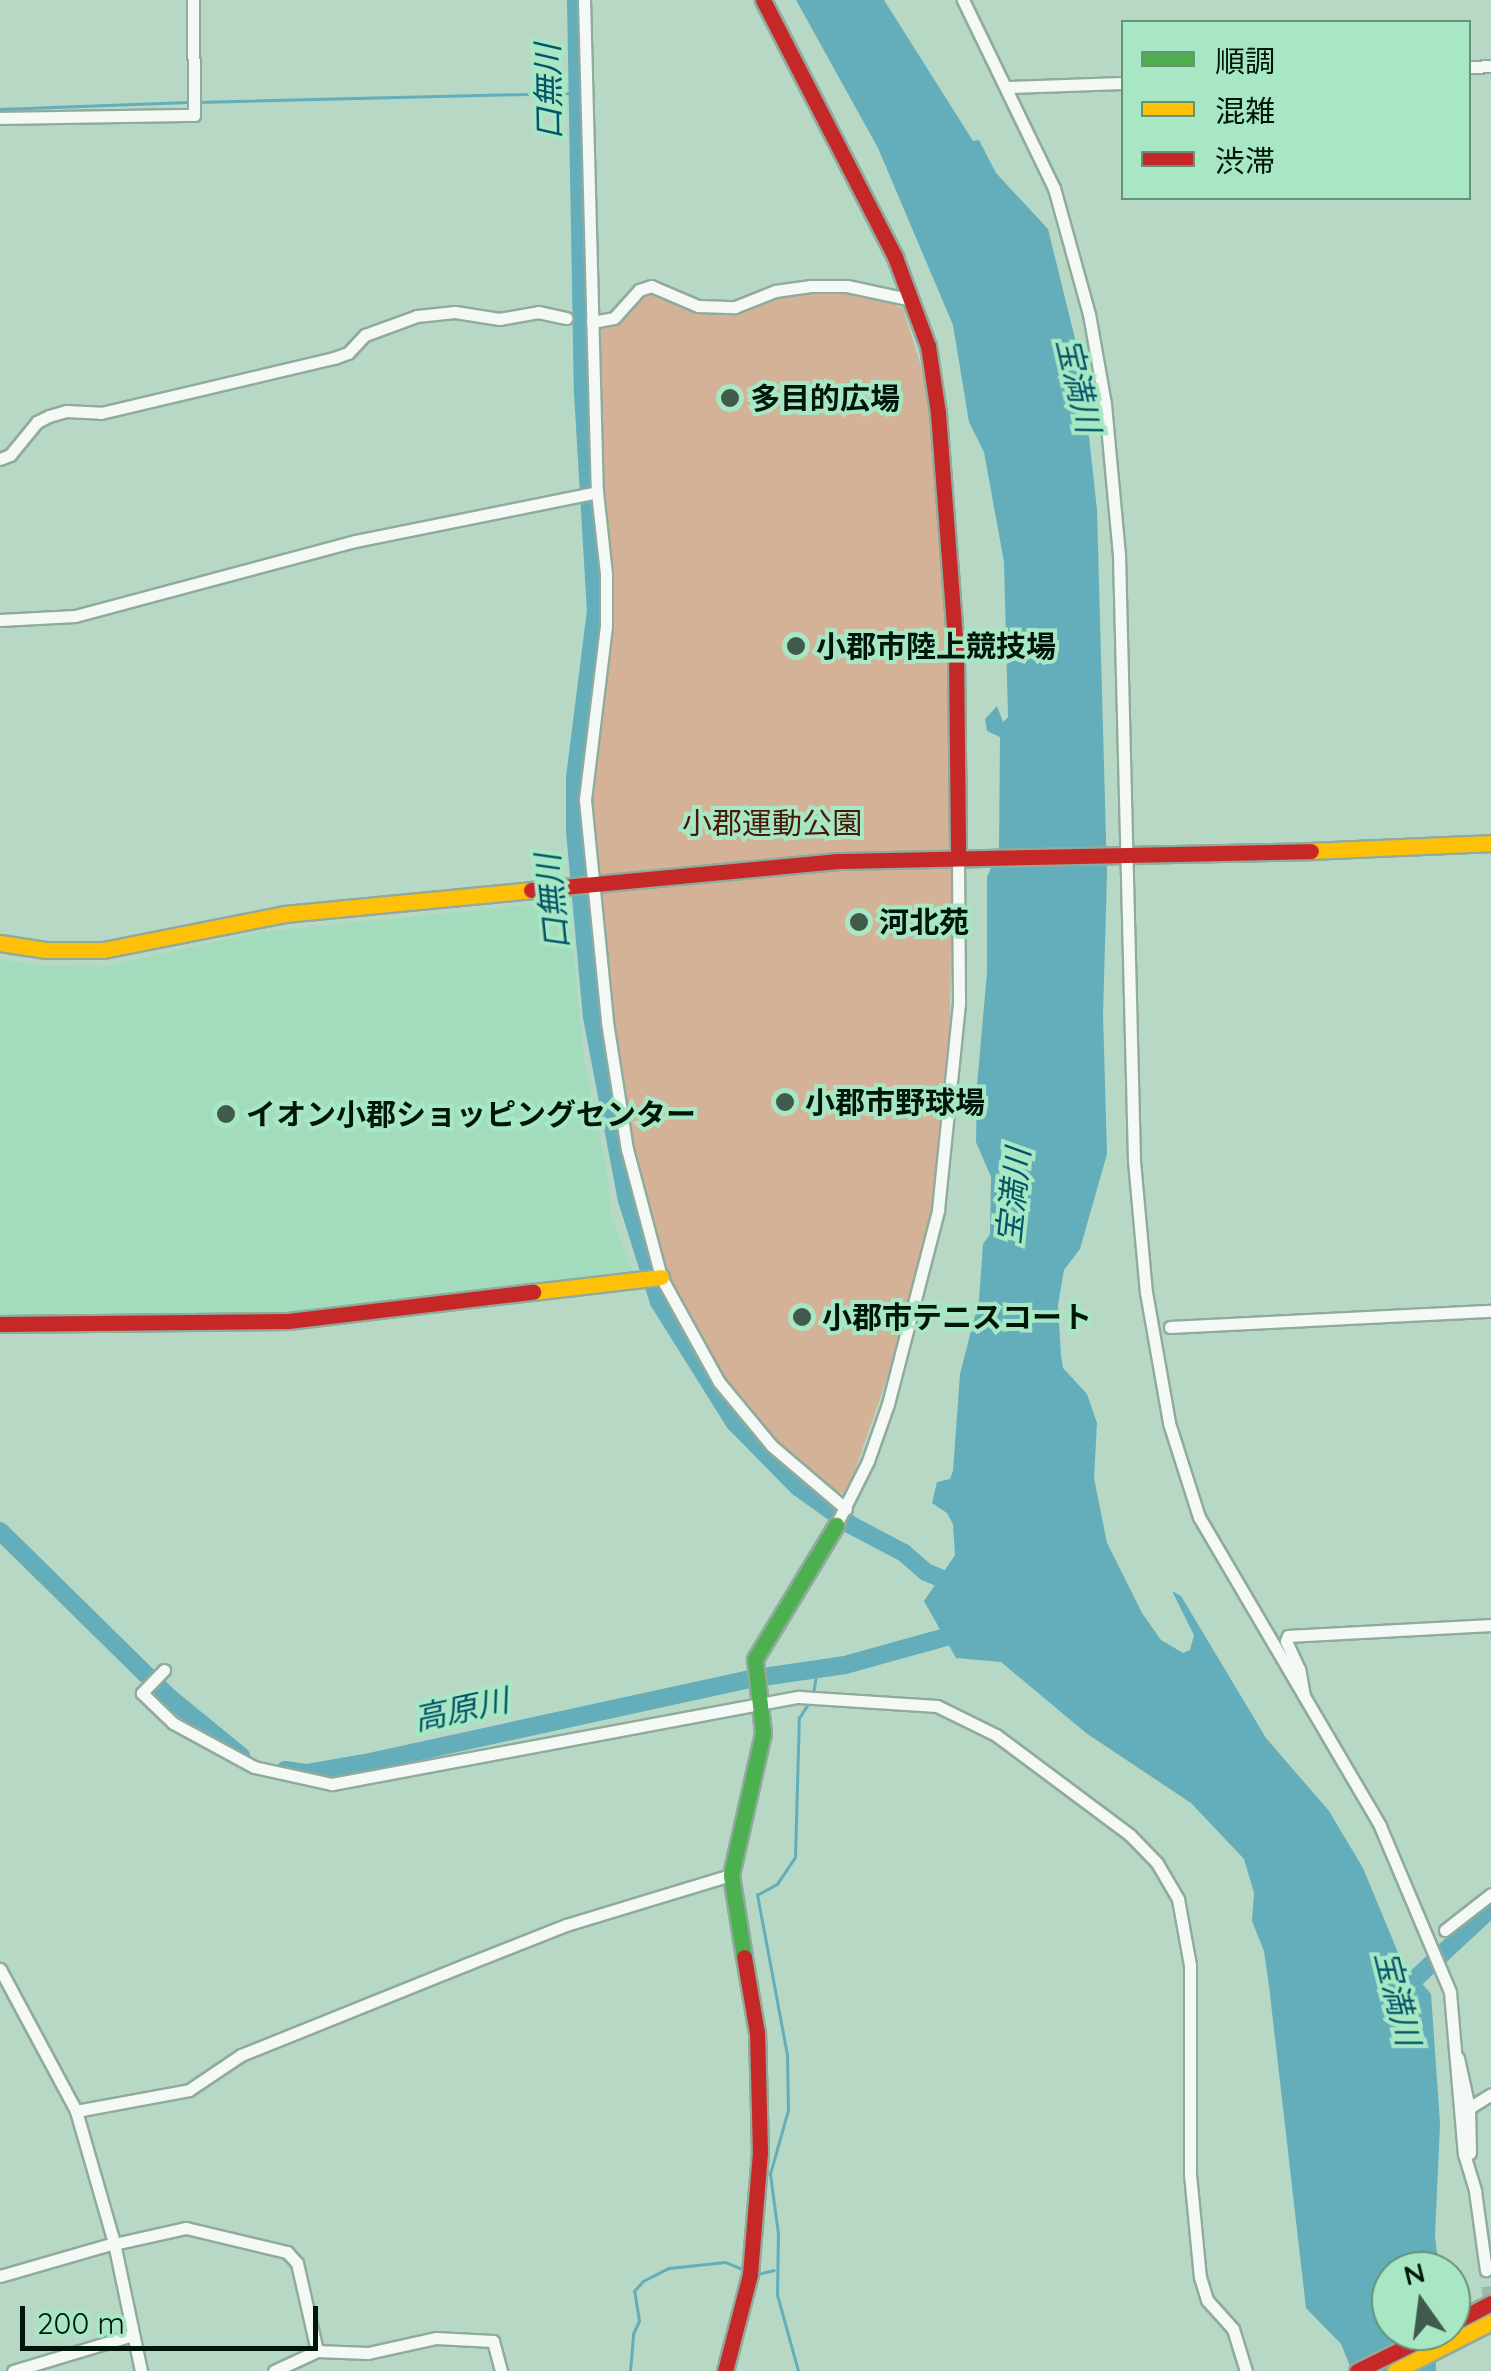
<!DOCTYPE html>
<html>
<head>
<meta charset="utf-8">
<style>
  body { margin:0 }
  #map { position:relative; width:1491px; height:2371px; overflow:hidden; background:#b6d8c5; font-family:Quicksand,"Noto Sans JP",sans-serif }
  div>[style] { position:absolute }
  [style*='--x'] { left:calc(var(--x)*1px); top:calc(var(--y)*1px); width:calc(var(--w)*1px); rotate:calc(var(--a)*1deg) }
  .built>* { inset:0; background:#a3dbbd }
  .green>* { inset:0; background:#d4b297 }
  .water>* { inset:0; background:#63aeba }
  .stream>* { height:2.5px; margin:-1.25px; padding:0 1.25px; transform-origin:1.25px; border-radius:1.25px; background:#63aeba }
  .river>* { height:18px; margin:-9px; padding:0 9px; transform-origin:9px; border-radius:9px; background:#63aeba }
  .street-tunnel>* { height:11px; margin-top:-5.5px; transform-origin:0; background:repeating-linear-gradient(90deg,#9bbba9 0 11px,transparent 0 16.5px) }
  .roads { filter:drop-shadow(2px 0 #90ab9d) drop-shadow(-2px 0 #90ab9d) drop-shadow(0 2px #90ab9d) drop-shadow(0 -2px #90ab9d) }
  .street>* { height:11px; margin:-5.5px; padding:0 5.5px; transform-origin:5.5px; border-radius:5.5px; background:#f4f9f6 }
  .fast>* { height:15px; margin:-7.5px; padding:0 7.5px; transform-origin:7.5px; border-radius:7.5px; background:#4caf50 }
  .slow>* { height:15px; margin:-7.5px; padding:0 7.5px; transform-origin:7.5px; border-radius:7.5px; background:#ffc107 }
  .jam>* { height:15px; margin:-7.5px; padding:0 7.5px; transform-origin:7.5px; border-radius:7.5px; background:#c62828 }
  .dots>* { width:28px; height:28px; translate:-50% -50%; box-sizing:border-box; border:5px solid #a7e7c4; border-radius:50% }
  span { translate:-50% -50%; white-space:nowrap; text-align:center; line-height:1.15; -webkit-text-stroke:8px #a7e7c4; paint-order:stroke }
  .poi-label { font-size:30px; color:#00160b; font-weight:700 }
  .left { translate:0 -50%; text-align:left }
  .park-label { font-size:30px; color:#471a08 }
  .water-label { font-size:32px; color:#055569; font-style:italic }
  .legend { position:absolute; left:1121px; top:20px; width:350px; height:180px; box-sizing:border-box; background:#a7e7c4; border:2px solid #64937a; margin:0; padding:12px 18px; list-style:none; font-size:30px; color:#00160b }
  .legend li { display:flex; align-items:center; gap:20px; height:50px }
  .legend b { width:50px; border:2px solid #64937a }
  .north { position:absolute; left:1371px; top:2251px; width:100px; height:100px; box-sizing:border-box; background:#a7e7c4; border:2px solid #64937a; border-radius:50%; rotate:346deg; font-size:28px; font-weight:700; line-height:40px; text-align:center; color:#00160b }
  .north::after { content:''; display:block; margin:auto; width:35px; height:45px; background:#405a4c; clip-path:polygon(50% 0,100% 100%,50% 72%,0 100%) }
  .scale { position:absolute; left:20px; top:2306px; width:298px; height:45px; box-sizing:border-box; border:5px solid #00160b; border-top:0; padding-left:12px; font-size:30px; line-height:35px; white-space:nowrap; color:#00160b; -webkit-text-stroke:8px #a7e7c4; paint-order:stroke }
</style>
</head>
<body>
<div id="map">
  <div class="built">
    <div style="clip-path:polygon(568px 901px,584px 1060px,608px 1179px,610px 1215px,633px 1272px,286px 1313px,0 1316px,0 959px,41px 966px,103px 967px,261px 932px)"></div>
  </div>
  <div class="green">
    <div style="clip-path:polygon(654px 288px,703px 308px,789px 291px,845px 289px,870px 296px,903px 308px,926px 383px,948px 632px,953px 826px,949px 1068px,936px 1197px,906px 1324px,847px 1493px,832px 1492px,775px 1444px,719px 1377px,668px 1284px,634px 1169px,609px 1022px,589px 809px,609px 626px,595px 328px,611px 322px,643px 291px)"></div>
  </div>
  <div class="water">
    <div style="clip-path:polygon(796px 0,884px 0,973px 141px,979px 140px,996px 173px,1048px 229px,1081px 363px,1097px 510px,1107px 875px,1103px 1014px,1107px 1154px,1080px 1249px,1064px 1270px,1058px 1305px,1061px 1356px,1063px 1368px,1087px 1394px,1097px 1423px,1094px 1478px,1107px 1543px,1142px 1613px,1161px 1640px,1183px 1653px,1190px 1650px,1194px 1635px,1172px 1591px,1181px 1596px,1266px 1738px,1329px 1811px,1363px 1868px,1406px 1972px,1413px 1973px,1431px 1994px,1440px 2123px,1435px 2236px,1439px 2271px,1391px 2271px,1391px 2331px,1435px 2331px,1436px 2371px,1352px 2371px,1341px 2344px,1306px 2308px,1269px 1986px,1264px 1951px,1252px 1921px,1254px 1893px,1244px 1859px,1191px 1803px,1086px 1733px,1001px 1662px,956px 1658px,924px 1601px,955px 1555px,953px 1524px,947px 1513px,932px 1503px,937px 1482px,950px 1479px,953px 1471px,960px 1374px,979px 1300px,983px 1244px,990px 1234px,991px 1177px,976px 1142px,977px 1086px,987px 972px,987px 877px,999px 850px,1000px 737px,987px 731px,985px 719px,997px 706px,1003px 722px,1008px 717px,1004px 562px,984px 452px,969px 422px,953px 325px,878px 148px)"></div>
  </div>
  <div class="stream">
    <div style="--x:196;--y:102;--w:381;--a:-1.4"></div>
    <div style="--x:0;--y:109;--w:188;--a:-2.1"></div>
    <div style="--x:813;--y:1694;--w:24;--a:-81"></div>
    <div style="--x:758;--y:2274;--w:16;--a:-14"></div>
    <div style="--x:630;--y:2371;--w:37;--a:-85"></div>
    <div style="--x:633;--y:2334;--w:14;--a:-65"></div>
    <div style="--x:639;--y:2321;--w:30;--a:-99"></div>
    <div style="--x:634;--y:2291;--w:13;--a:-48"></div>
    <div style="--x:643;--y:2281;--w:29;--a:-27"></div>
    <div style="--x:669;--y:2268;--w:56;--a:-6.1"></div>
    <div style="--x:725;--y:2262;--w:22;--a:22"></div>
    <div style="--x:798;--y:2371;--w:79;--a:-105.4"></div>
    <div style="--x:777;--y:2295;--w:61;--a:-89.1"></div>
    <div style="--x:778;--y:2234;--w:61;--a:-97.6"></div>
    <div style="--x:770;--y:2174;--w:66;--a:-74.3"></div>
    <div style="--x:788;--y:2110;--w:55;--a:-91"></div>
    <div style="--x:787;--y:2055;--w:163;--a:-100.6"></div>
    <div style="--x:757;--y:1895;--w:23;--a:-29"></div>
    <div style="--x:777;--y:1884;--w:32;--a:-56"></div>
    <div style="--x:795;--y:1857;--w:139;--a:-88.4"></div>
    <div style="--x:799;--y:1718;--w:20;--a:-57"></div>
  </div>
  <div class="river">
    <div style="--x:576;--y:0;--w:393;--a:89"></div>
    <div style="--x:583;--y:393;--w:218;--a:86.6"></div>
    <div style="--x:596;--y:611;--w:168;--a:97.2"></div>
    <div style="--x:575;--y:778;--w:53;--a:90"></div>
    <div style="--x:575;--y:831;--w:187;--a:84.8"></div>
    <div style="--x:592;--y:1017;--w:186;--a:79.2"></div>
    <div style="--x:627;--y:1200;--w:107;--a:72.6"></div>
    <div style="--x:659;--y:1302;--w:143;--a:57.9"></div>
    <div style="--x:735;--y:1423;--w:90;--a:45.5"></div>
    <div style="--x:798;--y:1487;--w:65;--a:35.6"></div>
    <div style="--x:851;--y:1525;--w:60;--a:27.8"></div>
    <div style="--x:904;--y:1553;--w:29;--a:41"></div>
    <div style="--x:926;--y:1572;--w:33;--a:23"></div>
    <div style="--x:0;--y:1531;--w:238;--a:44.5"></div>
    <div style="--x:170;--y:1698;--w:92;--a:39.2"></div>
    <div style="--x:285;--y:1770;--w:21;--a:8"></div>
    <div style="--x:306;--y:1773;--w:60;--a:-9.6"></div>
    <div style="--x:365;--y:1763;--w:393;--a:-12.3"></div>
    <div style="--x:749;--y:1679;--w:97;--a:-8.3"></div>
    <div style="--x:845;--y:1665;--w:128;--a:-15.5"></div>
    <div style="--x:1400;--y:1993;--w:125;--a:-43"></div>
  </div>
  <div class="street-tunnel">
    <div style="--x:1487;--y:2286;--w:23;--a:83"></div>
  </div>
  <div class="roads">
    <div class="street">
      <div style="--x:584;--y:0;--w:492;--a:88.5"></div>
      <div style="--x:597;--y:492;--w:82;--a:83.7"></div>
      <div style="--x:606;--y:574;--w:52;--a:90"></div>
      <div style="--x:606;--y:626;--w:175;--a:96.9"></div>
      <div style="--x:585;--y:800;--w:223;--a:84.3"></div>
      <div style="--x:607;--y:1022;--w:129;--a:81.1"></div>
      <div style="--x:627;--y:1149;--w:132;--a:75.1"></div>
      <div style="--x:661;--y:1277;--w:120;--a:61.1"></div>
      <div style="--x:719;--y:1382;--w:83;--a:50.4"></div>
      <div style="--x:772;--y:1446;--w:97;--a:40.4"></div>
      <div style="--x:963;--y:0;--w:209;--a:64.2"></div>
      <div style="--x:1054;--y:188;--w:131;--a:74.5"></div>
      <div style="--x:1089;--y:314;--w:91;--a:79.9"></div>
      <div style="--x:1105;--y:404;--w:152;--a:84.7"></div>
      <div style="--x:1119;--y:555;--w:606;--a:88.58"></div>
      <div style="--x:1134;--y:1161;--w:132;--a:84.8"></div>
      <div style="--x:1146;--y:1292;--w:133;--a:80"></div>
      <div style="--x:1169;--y:1423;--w:99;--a:72.3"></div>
      <div style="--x:1199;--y:1517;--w:358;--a:59.6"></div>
      <div style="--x:1380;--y:1826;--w:180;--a:67.1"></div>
      <div style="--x:1450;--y:1992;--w:163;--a:85.1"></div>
      <div style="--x:1464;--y:2154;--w:39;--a:73"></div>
      <div style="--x:1475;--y:2191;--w:80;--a:82.1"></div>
      <div style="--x:1468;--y:67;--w:23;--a:-2"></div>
      <div style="--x:1008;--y:87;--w:116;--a:-2"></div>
      <div style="--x:0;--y:118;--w:194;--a:-0.9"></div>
      <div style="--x:194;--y:115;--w:115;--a:-90.5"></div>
      <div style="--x:592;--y:322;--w:22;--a:-10"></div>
      <div style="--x:614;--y:318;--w:38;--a:-48"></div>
      <div style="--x:639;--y:290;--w:13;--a:-18"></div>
      <div style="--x:651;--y:286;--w:51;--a:23.1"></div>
      <div style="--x:698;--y:306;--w:37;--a:2"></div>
      <div style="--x:735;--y:307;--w:43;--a:-21.8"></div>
      <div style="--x:775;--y:291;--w:36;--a:-8"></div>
      <div style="--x:811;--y:286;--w:36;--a:0"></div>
      <div style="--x:847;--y:286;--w:66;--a:12.2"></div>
      <div style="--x:0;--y:459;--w:11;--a:-22"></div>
      <div style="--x:10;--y:455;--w:43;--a:-50.7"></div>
      <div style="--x:37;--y:422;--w:13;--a:-27"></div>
      <div style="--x:49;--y:416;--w:18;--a:-16"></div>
      <div style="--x:66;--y:411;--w:35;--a:3"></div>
      <div style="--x:101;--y:413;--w:239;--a:-13.3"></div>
      <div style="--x:334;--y:358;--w:15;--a:-20"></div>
      <div style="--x:348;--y:353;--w:25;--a:-47"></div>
      <div style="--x:365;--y:335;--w:55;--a:-20.1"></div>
      <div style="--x:417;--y:316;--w:38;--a:-6"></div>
      <div style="--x:455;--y:312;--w:45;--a:9"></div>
      <div style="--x:499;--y:319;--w:40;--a:-10"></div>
      <div style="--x:538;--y:312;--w:29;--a:12"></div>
      <div style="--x:0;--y:620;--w:75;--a:-3.1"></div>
      <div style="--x:75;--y:616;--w:290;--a:-15"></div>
      <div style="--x:355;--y:541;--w:247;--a:-11.4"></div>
      <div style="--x:1170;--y:1327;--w:321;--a:-2.9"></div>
      <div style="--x:836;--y:1525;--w:72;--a:-63.4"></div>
      <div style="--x:868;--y:1461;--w:60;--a:-70.7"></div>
      <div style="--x:888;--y:1404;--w:200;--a:-75.5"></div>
      <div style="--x:938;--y:1210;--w:209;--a:-84.2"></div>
      <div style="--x:959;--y:1002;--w:146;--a:-90.4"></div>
      <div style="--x:164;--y:1670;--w:32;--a:134"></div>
      <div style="--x:142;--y:1693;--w:43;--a:44.1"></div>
      <div style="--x:173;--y:1723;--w:92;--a:28.5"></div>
      <div style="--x:254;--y:1767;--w:80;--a:12.3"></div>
      <div style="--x:332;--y:1784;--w:475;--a:-10.6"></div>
      <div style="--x:799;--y:1697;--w:138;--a:3.7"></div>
      <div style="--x:937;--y:1706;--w:66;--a:26.2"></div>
      <div style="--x:996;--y:1735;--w:167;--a:36.7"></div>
      <div style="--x:1130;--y:1835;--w:39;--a:46"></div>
      <div style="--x:1157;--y:1863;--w:42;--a:59.7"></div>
      <div style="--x:1178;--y:1899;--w:67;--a:79.7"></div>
      <div style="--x:1190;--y:1965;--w:209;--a:90"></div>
      <div style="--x:1190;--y:2174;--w:103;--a:84.5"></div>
      <div style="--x:1200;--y:2277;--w:24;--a:73"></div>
      <div style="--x:1207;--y:2300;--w:39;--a:48"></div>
      <div style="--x:1233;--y:2329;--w:44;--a:72.8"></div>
      <div style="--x:1304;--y:1696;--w:27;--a:-100"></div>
      <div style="--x:1299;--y:1669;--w:31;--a:-115"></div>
      <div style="--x:1286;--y:1641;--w:5;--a:-68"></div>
      <div style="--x:1288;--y:1636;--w:203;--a:-3.1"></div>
      <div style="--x:1445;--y:1930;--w:58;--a:-38"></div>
      <div style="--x:0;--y:1969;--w:161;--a:61.8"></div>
      <div style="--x:76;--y:2111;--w:137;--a:73.9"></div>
      <div style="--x:114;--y:2243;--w:131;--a:78.1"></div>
      <div style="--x:1458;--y:2058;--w:51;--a:77.6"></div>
      <div style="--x:1469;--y:2108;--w:45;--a:88.7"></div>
      <div style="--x:1469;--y:2108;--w:26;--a:-32"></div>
      <div style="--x:76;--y:2111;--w:115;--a:-10.5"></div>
      <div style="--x:189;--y:2090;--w:63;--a:-33.9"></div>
      <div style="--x:241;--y:2055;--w:244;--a:-21.9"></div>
      <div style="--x:467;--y:1964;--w:106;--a:-21.5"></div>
      <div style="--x:566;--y:1925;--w:172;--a:-16.9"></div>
      <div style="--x:114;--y:2244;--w:74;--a:-12.5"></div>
      <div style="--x:186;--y:2228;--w:104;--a:13.4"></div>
      <div style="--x:287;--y:2252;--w:15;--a:48"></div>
      <div style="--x:297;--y:2263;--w:90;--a:77.2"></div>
      <div style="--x:0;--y:2276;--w:119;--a:-16.1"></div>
      <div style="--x:13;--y:2371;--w:125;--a:-16.7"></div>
      <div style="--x:274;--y:2371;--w:47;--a:-24.9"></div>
      <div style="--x:317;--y:2351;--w:51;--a:2.2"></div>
      <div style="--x:368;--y:2353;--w:70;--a:-12.4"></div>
      <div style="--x:436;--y:2338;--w:57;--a:3"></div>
      <div style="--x:493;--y:2341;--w:31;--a:75"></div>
    </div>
    <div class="fast">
      <div style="--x:744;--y:1957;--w:83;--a:-99"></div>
      <div style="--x:731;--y:1875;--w:146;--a:-77.3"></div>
      <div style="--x:763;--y:1733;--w:74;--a:-96.2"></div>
      <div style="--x:755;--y:1659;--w:157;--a:-58.8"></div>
    </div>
    <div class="slow">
      <div style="--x:1311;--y:851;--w:180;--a:-2.5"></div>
      <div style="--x:0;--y:943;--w:47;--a:8.7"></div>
      <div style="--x:46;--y:950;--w:57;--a:0"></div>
      <div style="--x:103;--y:950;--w:185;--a:-11.2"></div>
      <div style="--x:284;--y:914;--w:248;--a:-5.5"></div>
      <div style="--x:533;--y:1292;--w:129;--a:-6.7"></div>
      <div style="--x:1395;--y:2371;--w:108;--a:-27"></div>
    </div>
    <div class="jam">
      <div style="--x:763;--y:0;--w:289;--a:62.8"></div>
      <div style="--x:895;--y:257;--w:95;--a:69.7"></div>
      <div style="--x:928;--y:346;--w:68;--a:81.5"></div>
      <div style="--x:938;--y:413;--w:242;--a:85.7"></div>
      <div style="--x:956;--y:654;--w:202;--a:89.4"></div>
      <div style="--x:531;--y:890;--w:306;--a:-5.4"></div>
      <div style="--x:836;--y:861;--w:475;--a:-1.2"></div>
      <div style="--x:0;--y:1324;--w:288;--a:-0.6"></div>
      <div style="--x:288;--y:1321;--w:247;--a:-6.8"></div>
      <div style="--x:1451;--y:2324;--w:45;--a:-27.7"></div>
      <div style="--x:725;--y:2371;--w:100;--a:-75.5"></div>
      <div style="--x:750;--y:2274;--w:121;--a:-85.3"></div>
      <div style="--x:760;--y:2153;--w:120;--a:-91.4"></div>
      <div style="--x:757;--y:2033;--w:77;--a:-99.7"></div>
      <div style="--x:1357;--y:2371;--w:90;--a:-26.3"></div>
    </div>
  </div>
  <div class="dots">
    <div style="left:730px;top:398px;background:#405a4c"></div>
    <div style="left:796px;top:646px;background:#405a4c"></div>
    <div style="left:859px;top:922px;background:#405a4c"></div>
    <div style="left:785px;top:1102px;background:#405a4c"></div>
    <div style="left:226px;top:1114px;background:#405a4c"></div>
    <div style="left:802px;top:1317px;background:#405a4c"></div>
  </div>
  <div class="poi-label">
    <span class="left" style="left:750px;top:398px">多目的広場</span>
    <span class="left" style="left:816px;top:646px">小郡市陸上競技場</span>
    <span class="left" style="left:879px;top:922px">河北苑</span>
    <span class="left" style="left:805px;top:1102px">小郡市野球場</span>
    <span class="left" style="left:246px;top:1114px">イオン小郡ショッピングセンター</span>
    <span class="left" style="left:822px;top:1317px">小郡市テニスコート</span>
  </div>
  <div class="park-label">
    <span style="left:772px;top:823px">小郡運動公園</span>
  </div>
  <div class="water-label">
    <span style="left:548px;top:92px;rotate:-91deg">口無川</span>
    <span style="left:1079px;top:385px;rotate:77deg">宝満川</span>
    <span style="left:552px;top:902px;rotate:-96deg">口無川</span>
    <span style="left:1013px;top:1196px;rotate:-84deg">宝満川</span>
    <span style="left:461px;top:1709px;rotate:-12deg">高原川</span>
    <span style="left:1398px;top:1998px;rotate:76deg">宝満川</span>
  </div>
  <ul class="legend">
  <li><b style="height:12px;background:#4caf50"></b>順調</li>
  <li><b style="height:12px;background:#ffc107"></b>混雑</li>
  <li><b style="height:12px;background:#c62828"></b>渋滞</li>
  </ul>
  <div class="north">N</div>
  <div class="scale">200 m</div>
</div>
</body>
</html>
